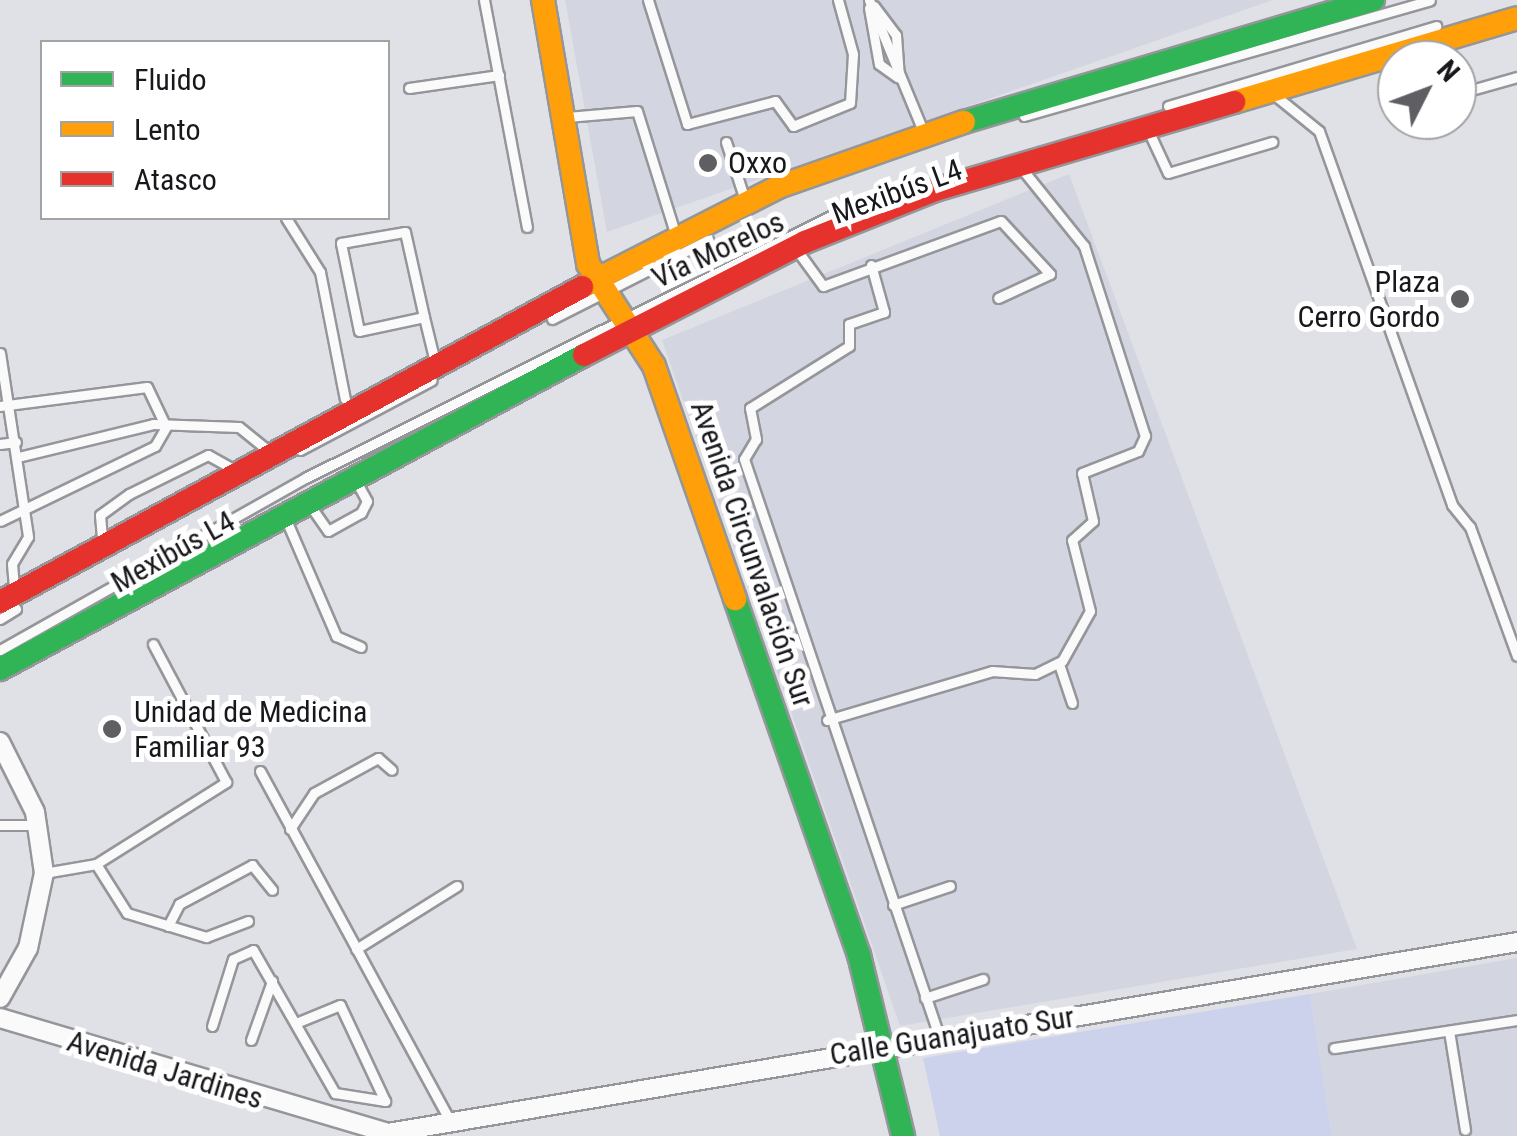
<!DOCTYPE html>
<html>
<head>
<meta charset="utf-8">
<style>
  body { margin:0 }
  #map { position:relative; width:1517px; height:1136px; overflow:hidden; background:#e0e1e6; font-family:"Roboto Condensed",sans-serif }
  div>[style] { position:absolute }
  [style*='--x'] { left:calc(var(--x)*1px); top:calc(var(--y)*1px); width:calc(var(--w)*1px); rotate:calc(var(--a)*1deg) }
  .built>* { inset:0; background:#d3d5e1 }
  .green>* { inset:0; background:#ccd2ec }
  .roads { filter:drop-shadow(2px 0 #95969a) drop-shadow(-2px 0 #95969a) drop-shadow(0 2px #95969a) drop-shadow(0 -2px #95969a) }
  .lane>* { height:9px; margin:-4.5px; padding:0 4.5px; transform-origin:4.5px; border-radius:4.5px; background:#fafafb }
  .street>* { height:18px; margin:-9px; padding:0 9px; transform-origin:9px; border-radius:9px; background:#fafafb }
  .fast>* { height:22px; margin:-11px; padding:0 11px; transform-origin:11px; border-radius:11px; background:#30b455 }
  .slow>* { height:22px; margin:-11px; padding:0 11px; transform-origin:11px; border-radius:11px; background:#ff9f0a }
  .jam>* { height:22px; margin:-11px; padding:0 11px; transform-origin:11px; border-radius:11px; background:#e5322d }
  .dots>* { width:28px; height:28px; translate:-50% -50%; box-sizing:border-box; border:5px solid #fff; border-radius:50% }
  span { translate:-50% -50%; white-space:nowrap; text-align:center; line-height:1.15; -webkit-text-stroke:10px #fff; paint-order:stroke }
  .poi-label { font-size:30px; color:#18181c }
  .left { translate:0 -50%; text-align:left }
  .right { translate:-100% -50%; text-align:right }
  .street-label { font-size:30px; color:#18181c }
  .legend { position:absolute; left:40px; top:40px; width:350px; height:180px; box-sizing:border-box; background:#fff; border:2px solid #a3a3a4; margin:0; padding:12px 18px; list-style:none; font-size:30px; color:#18181c }
  .legend li { display:flex; align-items:center; gap:20px; height:50px }
  .legend b { width:50px; border:2px solid #a3a3a4 }
  .north { position:absolute; left:1377px; top:40px; width:100px; height:100px; box-sizing:border-box; background:#fff; border:2px solid #a3a3a4; border-radius:50%; rotate:48deg; font-size:28px; font-weight:700; line-height:40px; text-align:center; color:#18181c }
  .north::after { content:''; display:block; margin:auto; width:35px; height:45px; background:#5e5e63; clip-path:polygon(50% 0,100% 100%,50% 72%,0 100%) }
</style>
</head>
<body>
<div id="map">
  <div class="built">
    <div style="clip-path:polygon(565px 0,1273px 0,607px 232px)"></div>
    <div style="clip-path:polygon(1069px 174px,1357px 949px,900px 1026px,662px 340px)"></div>
    <div style="clip-path:polygon(1517px 958px,1517px 1136px,1332px 1136px,1310px 994px)"></div>
  </div>
  <div class="green">
    <div style="clip-path:polygon(1310px 994px,1332px 1136px,940px 1136px,923px 1058px)"></div>
  </div>
  <div class="roads">
    <div class="lane">
      <div style="--x:484;--y:0;--w:231;--a:79.3"></div>
      <div style="--x:648;--y:0;--w:130;--a:72.5"></div>
      <div style="--x:687;--y:124;--w:91;--a:-14.6"></div>
      <div style="--x:775;--y:101;--w:31;--a:54"></div>
      <div style="--x:793;--y:126;--w:61;--a:-22"></div>
      <div style="--x:850;--y:103;--w:49;--a:-86.5"></div>
      <div style="--x:853;--y:54;--w:56;--a:-105.5"></div>
      <div style="--x:869;--y:0;--w:142;--a:67.6"></div>
      <div style="--x:874;--y:6;--w:36;--a:53"></div>
      <div style="--x:896;--y:35;--w:43;--a:86"></div>
      <div style="--x:869;--y:8;--w:57;--a:79.9"></div>
      <div style="--x:879;--y:64;--w:22;--a:36"></div>
      <div style="--x:409;--y:88;--w:91;--a:-8.2"></div>
      <div style="--x:1457;--y:94;--w:62;--a:-15.8"></div>
      <div style="--x:1277;--y:97;--w:54;--a:39"></div>
      <div style="--x:1319;--y:131;--w:397;--a:70.4"></div>
      <div style="--x:1452;--y:505;--w:28;--a:51"></div>
      <div style="--x:1470;--y:527;--w:137;--a:70"></div>
      <div style="--x:1168;--y:106;--w:280;--a:-16.6"></div>
      <div style="--x:1024;--y:116;--w:422;--a:-15.9"></div>
      <div style="--x:567;--y:117;--w:70;--a:-4.9"></div>
      <div style="--x:637;--y:111;--w:128;--a:72.7"></div>
      <div style="--x:1148;--y:130;--w:47;--a:65.1"></div>
      <div style="--x:1168;--y:173;--w:109;--a:-16.6"></div>
      <div style="--x:726;--y:142;--w:58;--a:71.9"></div>
      <div style="--x:286;--y:218;--w:64;--a:57.8"></div>
      <div style="--x:320;--y:272;--w:129;--a:78.9"></div>
      <div style="--x:405;--y:232;--w:87;--a:77.4"></div>
      <div style="--x:424;--y:317;--w:66;--a:167.8"></div>
      <div style="--x:359;--y:331;--w:90;--a:-101.6"></div>
      <div style="--x:341;--y:243;--w:65;--a:-9.8"></div>
      <div style="--x:799;--y:253;--w:41;--a:54"></div>
      <div style="--x:823;--y:286;--w:189;--a:-20.1"></div>
      <div style="--x:1001;--y:221;--w:72;--a:47.2"></div>
      <div style="--x:1050;--y:274;--w:57;--a:155.2"></div>
      <div style="--x:871;--y:265;--w:49;--a:74.5"></div>
      <div style="--x:884;--y:312;--w:37;--a:161"></div>
      <div style="--x:849;--y:324;--w:22;--a:90"></div>
      <div style="--x:849;--y:346;--w:117;--a:147.9"></div>
      <div style="--x:750;--y:408;--w:32;--a:79"></div>
      <div style="--x:756;--y:439;--w:23;--a:121"></div>
      <div style="--x:744;--y:459;--w:612;--a:71.33"></div>
      <div style="--x:424;--y:317;--w:42;--a:76.3"></div>
      <div style="--x:552;--y:319;--w:175;--a:-26.9"></div>
      <div style="--x:0;--y:353;--w:186;--a:81.3"></div>
      <div style="--x:28;--y:537;--w:31;--a:121"></div>
      <div style="--x:12;--y:564;--w:24;--a:85"></div>
      <div style="--x:0;--y:406;--w:148;--a:-7.4"></div>
      <div style="--x:147;--y:387;--w:44;--a:64.6"></div>
      <div style="--x:166;--y:427;--w:22;--a:120"></div>
      <div style="--x:155;--y:446;--w:172;--a:154.2"></div>
      <div style="--x:0;--y:444;--w:16;--a:-7"></div>
      <div style="--x:300;--y:450;--w:149;--a:-27.9"></div>
      <div style="--x:18;--y:457;--w:139;--a:-13.7"></div>
      <div style="--x:153;--y:424;--w:86;--a:2"></div>
      <div style="--x:239;--y:427;--w:33;--a:39"></div>
      <div style="--x:309;--y:504;--w:33;--a:55"></div>
      <div style="--x:328;--y:531;--w:38;--a:-29"></div>
      <div style="--x:361;--y:513;--w:13;--a:-63"></div>
      <div style="--x:367;--y:501;--w:29;--a:-119"></div>
      <div style="--x:284;--y:515;--w:132;--a:66.7"></div>
      <div style="--x:336;--y:636;--w:27;--a:24"></div>
      <div style="--x:102;--y:538;--w:23;--a:-95"></div>
      <div style="--x:100;--y:515;--w:36;--a:-36"></div>
      <div style="--x:129;--y:494;--w:88;--a:-26.3"></div>
      <div style="--x:208;--y:455;--w:25;--a:29"></div>
      <div style="--x:0;--y:619;--w:19;--a:-32"></div>
      <div style="--x:0;--y:650;--w:352;--a:-29.4"></div>
      <div style="--x:307;--y:477;--w:590;--a:-26.48"></div>
      <div style="--x:1059;--y:664;--w:41;--a:71.6"></div>
      <div style="--x:827;--y:720;--w:172;--a:-16.5"></div>
      <div style="--x:992;--y:671;--w:43;--a:4"></div>
      <div style="--x:1035;--y:674;--w:30;--a:-26"></div>
      <div style="--x:1062;--y:661;--w:57;--a:-60.8"></div>
      <div style="--x:1090;--y:611;--w:73;--a:-104.2"></div>
      <div style="--x:1072;--y:540;--w:28;--a:-42"></div>
      <div style="--x:1093;--y:521;--w:49;--a:-102.9"></div>
      <div style="--x:1082;--y:473;--w:60;--a:-21.4"></div>
      <div style="--x:1138;--y:451;--w:17;--a:-65"></div>
      <div style="--x:1145;--y:436;--w:200;--a:-107.8"></div>
      <div style="--x:1084;--y:246;--w:97;--a:-128.8"></div>
      <div style="--x:260;--y:771;--w:398;--a:61.5"></div>
      <div style="--x:0;--y:825;--w:37;--a:0"></div>
      <div style="--x:290;--y:829;--w:43;--a:-56.3"></div>
      <div style="--x:314;--y:793;--w:73;--a:-28.7"></div>
      <div style="--x:378;--y:758;--w:18;--a:41"></div>
      <div style="--x:96;--y:864;--w:58;--a:57.7"></div>
      <div style="--x:127;--y:913;--w:83;--a:16.9"></div>
      <div style="--x:206;--y:937;--w:45;--a:-20.9"></div>
      <div style="--x:44;--y:873;--w:53;--a:-9.8"></div>
      <div style="--x:96;--y:864;--w:154;--a:-32.2"></div>
      <div style="--x:226;--y:782;--w:156;--a:-117.9"></div>
      <div style="--x:893;--y:905;--w:60;--a:-18.4"></div>
      <div style="--x:168;--y:926;--w:25;--a:-63"></div>
      <div style="--x:179;--y:904;--w:83;--a:-28.1"></div>
      <div style="--x:252;--y:865;--w:32;--a:51"></div>
      <div style="--x:356;--y:949;--w:119;--a:-32"></div>
      <div style="--x:925;--y:998;--w:61;--a:-18.1"></div>
      <div style="--x:212;--y:1026;--w:70;--a:-72.6"></div>
      <div style="--x:233;--y:959;--w:22;--a:-24"></div>
      <div style="--x:253;--y:950;--w:165;--a:60.2"></div>
      <div style="--x:335;--y:1093;--w:51;--a:9.1"></div>
      <div style="--x:385;--y:1101;--w:106;--a:-115.1"></div>
      <div style="--x:340;--y:1005;--w:48;--a:157.8"></div>
      <div style="--x:1449;--y:1031;--w:100;--a:80.8"></div>
      <div style="--x:251;--y:1040;--w:63;--a:-70.4"></div>
      <div style="--x:1334;--y:1048;--w:185;--a:-8.7"></div>
    </div>
    <div class="street">
      <div style="--x:0;--y:742;--w:78;--a:63.4"></div>
      <div style="--x:35;--y:812;--w:62;--a:81.6"></div>
      <div style="--x:44;--y:873;--w:77;--a:102"></div>
      <div style="--x:28;--y:948;--w:57;--a:119.2"></div>
      <div style="--x:0;--y:1018;--w:405;--a:16.5"></div>
      <div style="--x:388;--y:1133;--w:1145;--a:-9.6"></div>
    </div>
    <div class="fast">
      <div style="--x:964;--y:122;--w:427;--a:-16.6"></div>
      <div style="--x:735;--y:599;--w:377;--a:70.8"></div>
      <div style="--x:859;--y:955;--w:186;--a:76.3"></div>
      <div style="--x:0;--y:669;--w:663;--a:-28.27"></div>
    </div>
    <div class="slow">
      <div style="--x:543;--y:0;--w:268;--a:80.3"></div>
      <div style="--x:588;--y:264;--w:121;--a:57.1"></div>
      <div style="--x:654;--y:366;--w:247;--a:70.8"></div>
      <div style="--x:1234;--y:102;--w:295;--a:-16.5"></div>
      <div style="--x:582;--y:287;--w:220;--a:-27"></div>
      <div style="--x:778;--y:187;--w:197;--a:-19.3"></div>
    </div>
    <div class="jam">
      <div style="--x:584;--y:355;--w:248;--a:-27.1"></div>
      <div style="--x:805;--y:242;--w:140;--a:-21.8"></div>
      <div style="--x:935;--y:190;--w:312;--a:-16.4"></div>
      <div style="--x:0;--y:602;--w:662;--a:-28.42"></div>
    </div>
  </div>
  <div class="dots">
    <div style="left:708px;top:163px;background:#5e5e63"></div>
    <div style="left:1460px;top:299px;background:#5e5e63"></div>
    <div style="left:112px;top:729px;background:#5e5e63"></div>
  </div>
  <div class="poi-label">
    <span class="left" style="left:728px;top:163px">Oxxo</span>
    <span class="right" style="left:1440px;top:299px">Plaza<br>Cerro Gordo</span>
    <span class="left" style="left:134px;top:729px">Unidad de Medicina<br>Familiar 93</span>
  </div>
  <div class="street-label">
    <span style="left:897px;top:192px;rotate:-20deg">Mexibús L4</span>
    <span style="left:718px;top:250px;rotate:-25deg">Vía Morelos</span>
    <span style="left:173px;top:552px;rotate:-29deg">Mexibús L4</span>
    <span style="left:752px;top:554px;rotate:71deg">Avenida Circunvalación Sur</span>
    <span style="left:952px;top:1036px;rotate:-9deg">Calle Guanajuato Sur</span>
    <span style="left:165px;top:1070px;rotate:17deg">Avenida Jardines</span>
  </div>
  <ul class="legend">
  <li><b style="height:12px;background:#30b455"></b>Fluido</li>
  <li><b style="height:12px;background:#ff9f0a"></b>Lento</li>
  <li><b style="height:12px;background:#e5322d"></b>Atasco</li>
  </ul>
  <div class="north">N</div>
</div>
</body>
</html>
